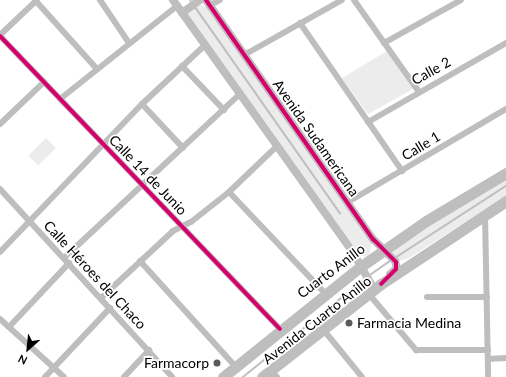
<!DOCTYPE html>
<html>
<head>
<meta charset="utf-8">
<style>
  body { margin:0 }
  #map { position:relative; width:506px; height:377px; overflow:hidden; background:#fff; font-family:Lato,sans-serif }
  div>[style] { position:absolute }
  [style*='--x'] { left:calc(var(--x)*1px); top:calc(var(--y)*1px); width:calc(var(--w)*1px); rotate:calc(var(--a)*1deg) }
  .green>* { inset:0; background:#ececec; transform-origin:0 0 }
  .stream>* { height:1.5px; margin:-0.75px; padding:0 0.75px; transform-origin:0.75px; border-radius:0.75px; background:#bfbfbf }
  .minor>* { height:6px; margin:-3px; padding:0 3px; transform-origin:3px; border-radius:3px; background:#bebebe }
  .tertiary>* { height:8px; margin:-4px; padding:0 4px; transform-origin:4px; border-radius:4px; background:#bebebe }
  .trunk>* { height:11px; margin:-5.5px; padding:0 5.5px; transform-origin:5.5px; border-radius:5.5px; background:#bebebe }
  .cycleway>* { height:4px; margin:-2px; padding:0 2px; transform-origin:2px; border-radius:2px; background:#d6006c }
  .dots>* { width:11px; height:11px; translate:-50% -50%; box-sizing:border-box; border:2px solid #fff; border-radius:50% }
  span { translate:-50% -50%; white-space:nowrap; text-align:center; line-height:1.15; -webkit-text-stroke:3.5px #fff; paint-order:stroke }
  .street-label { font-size:14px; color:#000 }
  .poi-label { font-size:14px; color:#000 }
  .left { translate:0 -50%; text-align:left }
  .right { translate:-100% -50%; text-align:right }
  .north { position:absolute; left:8px; top:329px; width:40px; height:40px; -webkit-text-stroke:3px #fff; paint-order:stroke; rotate:207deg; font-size:11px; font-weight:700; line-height:16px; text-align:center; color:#000 }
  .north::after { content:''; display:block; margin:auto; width:14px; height:18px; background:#000; clip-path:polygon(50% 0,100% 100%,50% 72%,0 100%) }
</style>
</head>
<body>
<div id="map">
  <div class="green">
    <div style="clip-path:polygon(199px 5px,206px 7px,371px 244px,370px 254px,366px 257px,360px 255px,187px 16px,188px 12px)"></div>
    <div style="clip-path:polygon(387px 51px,413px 89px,368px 114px,342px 78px)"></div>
    <div style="left:46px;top:138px;width:14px;height:25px;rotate:45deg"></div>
    <div style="clip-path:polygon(506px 179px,506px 196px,409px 258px,399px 261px,392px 251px,396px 245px)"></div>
  </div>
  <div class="stream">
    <div style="--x:191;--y:0;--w:1;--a:90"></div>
    <div style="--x:196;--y:8;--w:251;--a:54.9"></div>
    <div style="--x:395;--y:258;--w:132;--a:-33"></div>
    <div style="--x:370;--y:275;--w:24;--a:-35"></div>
    <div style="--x:243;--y:377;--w:158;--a:-38.8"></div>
  </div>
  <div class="minor">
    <div style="--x:35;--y:0;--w:93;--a:48.1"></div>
    <div style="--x:100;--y:0;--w:52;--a:56"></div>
    <div style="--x:354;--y:0;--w:113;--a:54.8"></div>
    <div style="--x:210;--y:5;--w:11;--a:-27"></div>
    <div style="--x:300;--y:23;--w:180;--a:55.4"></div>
    <div style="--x:0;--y:35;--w:50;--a:-43.4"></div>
    <div style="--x:0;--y:36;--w:405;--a:46.3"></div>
    <div style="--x:384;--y:43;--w:88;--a:-29.2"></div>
    <div style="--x:244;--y:55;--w:112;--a:-29.3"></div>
    <div style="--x:182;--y:66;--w:61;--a:46.3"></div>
    <div style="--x:60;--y:99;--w:149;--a:-38.5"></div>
    <div style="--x:142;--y:104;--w:60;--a:47"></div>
    <div style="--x:368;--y:122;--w:159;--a:-29.8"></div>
    <div style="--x:0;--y:124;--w:61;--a:-43.7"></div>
    <div style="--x:0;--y:189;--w:255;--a:47.5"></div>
    <div style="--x:229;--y:192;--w:139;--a:46.5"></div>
    <div style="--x:348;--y:202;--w:183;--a:-30.5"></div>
    <div style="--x:485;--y:214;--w:163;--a:88.9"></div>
    <div style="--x:0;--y:252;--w:205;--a:-46.2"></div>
    <div style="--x:142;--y:104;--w:86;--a:-43.1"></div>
    <div style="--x:64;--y:258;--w:241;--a:-43"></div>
    <div style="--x:140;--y:261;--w:142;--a:47.9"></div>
    <div style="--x:368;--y:293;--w:75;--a:49.9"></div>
    <div style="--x:416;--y:350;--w:72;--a:0"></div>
    <div style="--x:427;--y:297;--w:60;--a:0"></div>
    <div style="--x:101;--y:298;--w:98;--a:-42.9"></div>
    <div style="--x:173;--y:231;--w:20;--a:-27"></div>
    <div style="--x:191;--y:222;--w:48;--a:-38.3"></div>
    <div style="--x:229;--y:192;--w:66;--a:-43.8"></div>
    <div style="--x:0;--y:319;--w:86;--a:42.2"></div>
    <div style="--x:9;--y:327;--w:88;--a:-46.8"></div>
    <div style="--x:322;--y:328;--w:63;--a:50.8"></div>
    <div style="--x:488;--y:359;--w:18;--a:-3"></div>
    <div style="--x:270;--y:370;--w:10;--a:45"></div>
    <div style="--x:45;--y:377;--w:95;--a:-46.7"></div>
    <div style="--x:124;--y:377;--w:37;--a:-47"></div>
  </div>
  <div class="tertiary">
    <div style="--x:173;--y:0;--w:308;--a:54.5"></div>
    <div style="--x:352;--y:251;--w:44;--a:59.9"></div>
    <div style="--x:206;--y:0;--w:292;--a:55.1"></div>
    <div style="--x:373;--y:239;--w:31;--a:45"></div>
    <div style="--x:395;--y:261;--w:7;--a:74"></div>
    <div style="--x:397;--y:268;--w:9;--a:139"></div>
    <div style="--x:182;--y:13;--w:22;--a:-36"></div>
  </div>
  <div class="trunk">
    <div style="--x:223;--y:377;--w:176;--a:-38.8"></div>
    <div style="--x:360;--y:267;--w:80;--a:-34.9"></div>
    <div style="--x:426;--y:221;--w:93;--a:-31"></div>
    <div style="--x:262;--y:377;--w:151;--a:-38"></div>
    <div style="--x:381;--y:284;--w:150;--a:-33.6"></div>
  </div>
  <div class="cycleway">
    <div style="--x:206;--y:0;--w:292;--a:55.1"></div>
    <div style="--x:373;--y:239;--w:33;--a:45"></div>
    <div style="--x:396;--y:262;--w:7;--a:90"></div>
    <div style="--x:396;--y:269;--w:21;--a:135"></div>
    <div style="--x:0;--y:36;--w:405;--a:46.3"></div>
  </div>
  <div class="dots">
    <div style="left:349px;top:323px;background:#595959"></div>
    <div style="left:217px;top:363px;background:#595959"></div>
  </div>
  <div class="street-label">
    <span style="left:431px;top:71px;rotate:-29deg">Calle 2</span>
    <span style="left:316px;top:138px;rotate:55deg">Avenida Sudamericana</span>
    <span style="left:421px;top:146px;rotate:-31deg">Calle 1</span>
    <span style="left:148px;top:175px;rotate:46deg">Calle 14 de Junio</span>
    <span style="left:331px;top:271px;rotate:-37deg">Cuarto Anillo</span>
    <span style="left:95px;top:275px;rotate:47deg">Calle Héroes del Chaco</span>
    <span style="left:317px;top:320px;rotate:-38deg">Avenida Cuarto Anillo</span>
  </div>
  <div class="poi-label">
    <span class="left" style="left:357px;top:323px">Farmacia Medina</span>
    <span class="right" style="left:209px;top:363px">Farmacorp</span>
  </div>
  <div class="north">N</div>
</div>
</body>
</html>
